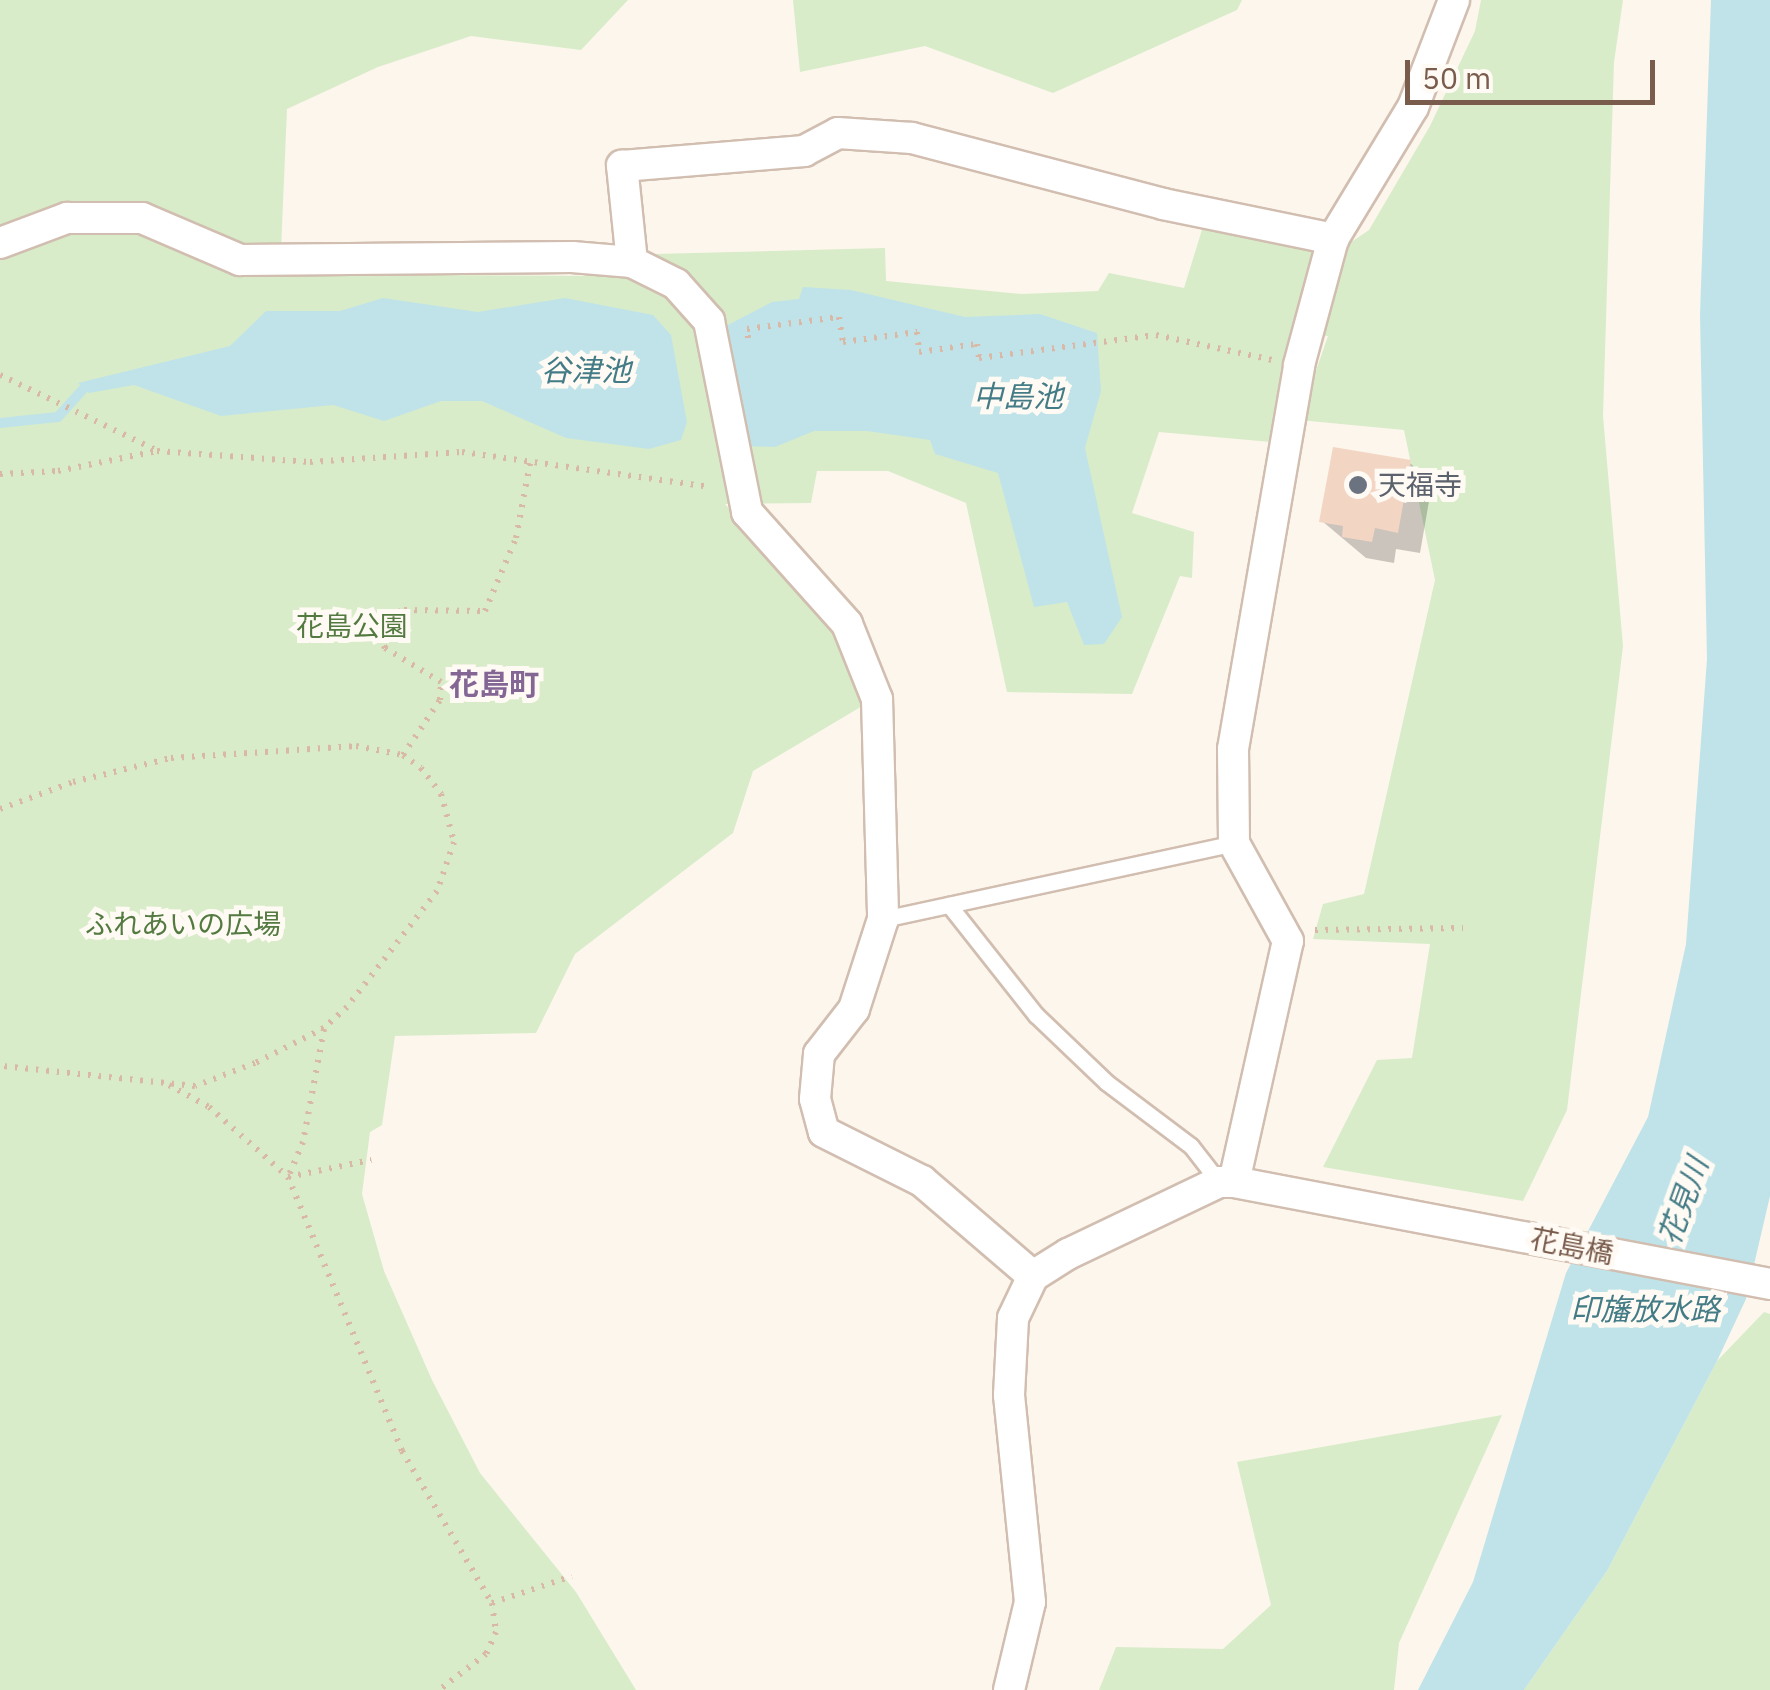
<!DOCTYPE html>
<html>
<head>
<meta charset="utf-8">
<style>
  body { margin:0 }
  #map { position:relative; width:1770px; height:1690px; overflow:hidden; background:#fdf6ec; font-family:"IBM Plex Sans","Noto Sans JP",sans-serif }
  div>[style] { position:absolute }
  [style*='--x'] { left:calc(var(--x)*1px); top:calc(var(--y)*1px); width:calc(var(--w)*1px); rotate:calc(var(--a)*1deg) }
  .green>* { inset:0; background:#d8ecc9 }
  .water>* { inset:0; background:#bfe3e8 }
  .shadow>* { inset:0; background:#0003 }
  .stream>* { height:10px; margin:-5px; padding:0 5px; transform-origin:5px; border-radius:5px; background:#bfe3e8 }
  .building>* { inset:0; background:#f3d5c3 }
  .path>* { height:6px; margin-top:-3px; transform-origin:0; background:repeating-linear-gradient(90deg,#d9b8a5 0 2.5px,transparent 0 10.5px) }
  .roads { filter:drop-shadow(2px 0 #d1beb0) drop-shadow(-2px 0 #d1beb0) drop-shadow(0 2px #d1beb0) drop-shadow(0 -2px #d1beb0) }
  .lane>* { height:15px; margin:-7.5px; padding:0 7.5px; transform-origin:7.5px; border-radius:7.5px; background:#fff }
  .street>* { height:30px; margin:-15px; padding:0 15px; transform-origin:15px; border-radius:15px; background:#fff }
  .dots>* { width:28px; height:28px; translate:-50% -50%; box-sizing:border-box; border:5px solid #fffaf3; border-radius:50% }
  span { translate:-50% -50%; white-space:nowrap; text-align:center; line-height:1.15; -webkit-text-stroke:10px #fffaf3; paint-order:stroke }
  .worship-label { font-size:28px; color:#5b616d }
  .left { translate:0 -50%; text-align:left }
  .park-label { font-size:28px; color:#537a41 }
  .street-label { font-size:28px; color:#7a5c4d }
  .water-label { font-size:30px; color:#437c86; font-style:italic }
  .neighbourhood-label { font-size:30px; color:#846695; font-weight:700 }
  .scale { position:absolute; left:1405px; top:60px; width:250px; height:45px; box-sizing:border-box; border:5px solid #7a5c4d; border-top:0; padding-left:12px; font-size:30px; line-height:35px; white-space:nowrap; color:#7a5c4d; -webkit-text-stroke:8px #fffaf3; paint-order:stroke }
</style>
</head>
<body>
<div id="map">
  <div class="green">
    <div style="clip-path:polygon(0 0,628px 0,581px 50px,471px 36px,378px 67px,287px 109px,280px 274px,611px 276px,654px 254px,885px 248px,886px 281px,1021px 294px,1098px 291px,1109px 273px,1184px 288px,1205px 220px,1347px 245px,1369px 230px,1430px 126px,1475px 31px,1481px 0,1623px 0,1614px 62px,1603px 416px,1623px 646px,1567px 1110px,1523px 1201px,1323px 1167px,1377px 1060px,1412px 1058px,1430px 944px,1313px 939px,1323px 904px,1364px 894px,1435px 580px,1404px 430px,1299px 420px,1328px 336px,1296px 335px,1271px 442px,1159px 432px,1132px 513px,1194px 532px,1192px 578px,1180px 576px,1132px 694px,1007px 692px,966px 503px,888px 471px,817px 471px,811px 503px,725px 504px,839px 629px,869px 702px,753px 771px,733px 833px,575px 954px,536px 1033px,395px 1036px,382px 1125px,370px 1132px,362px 1194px,384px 1271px,432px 1380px,480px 1473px,576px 1592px,636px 1690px,0 1690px)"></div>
    <div style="clip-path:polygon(793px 0,1242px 0,1237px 10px,1053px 93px,925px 46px,800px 72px)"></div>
    <div style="clip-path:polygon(1764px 1312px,1770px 1314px,1770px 1690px,1524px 1690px,1607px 1571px,1717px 1361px)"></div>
    <div style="clip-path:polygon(1502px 1415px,1399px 1643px,1394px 1690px,1099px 1690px,1116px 1647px,1223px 1649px,1271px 1605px,1237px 1462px)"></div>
  </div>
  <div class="water">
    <div style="clip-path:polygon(1711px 0,1770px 0,1770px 1196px,1746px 1299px,1717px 1361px,1607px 1571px,1524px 1690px,1418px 1690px,1473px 1582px,1566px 1273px,1648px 1117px,1686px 944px,1707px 659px,1700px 315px)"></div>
    <div style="clip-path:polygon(803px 287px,851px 290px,965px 317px,1040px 314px,1097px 333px,1101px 391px,1085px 448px,1122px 617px,1104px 644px,1084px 645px,1067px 602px,1034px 607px,998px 473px,935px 454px,930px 440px,867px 431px,814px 431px,775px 447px,742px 446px,724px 327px,772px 302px,799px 299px)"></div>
    <div style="clip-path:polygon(383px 298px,478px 312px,565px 298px,653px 315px,671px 335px,687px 422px,681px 440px,649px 449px,566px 438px,482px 401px,441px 401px,384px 421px,333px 405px,221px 416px,134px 385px,89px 393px,78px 383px,230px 346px,266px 311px,340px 311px)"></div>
  </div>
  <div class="shadow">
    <div style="clip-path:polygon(1410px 463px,1432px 484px,1420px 553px,1396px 549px,1394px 563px,1366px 558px,1322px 521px)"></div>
  </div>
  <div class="stream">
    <div style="--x:0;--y:423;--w:58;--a:-5.9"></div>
    <div style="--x:58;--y:417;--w:39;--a:-48"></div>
  </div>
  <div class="building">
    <div style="clip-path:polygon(1333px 447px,1411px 460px,1398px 533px,1375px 528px,1372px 542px,1342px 537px,1343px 526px,1319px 522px)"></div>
  </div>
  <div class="path">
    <div style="--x:748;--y:338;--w:9;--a:-96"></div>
    <div style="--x:747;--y:329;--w:93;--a:-7.4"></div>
    <div style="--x:839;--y:317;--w:25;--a:81"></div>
    <div style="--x:843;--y:342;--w:75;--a:-7.7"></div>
    <div style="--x:917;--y:332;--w:20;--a:84"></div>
    <div style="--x:919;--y:352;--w:59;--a:-7.9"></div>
    <div style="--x:977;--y:344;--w:14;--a:82"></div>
    <div style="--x:979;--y:358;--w:178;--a:-7.4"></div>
    <div style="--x:1156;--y:335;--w:120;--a:12.1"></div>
    <div style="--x:0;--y:375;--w:173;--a:25.7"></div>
    <div style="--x:0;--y:474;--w:58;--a:-3"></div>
    <div style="--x:58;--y:471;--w:101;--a:-11.4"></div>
    <div style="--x:157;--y:451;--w:153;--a:4.1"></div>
    <div style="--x:310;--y:462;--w:152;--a:-3.8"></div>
    <div style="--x:462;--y:452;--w:251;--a:8"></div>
    <div style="--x:403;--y:755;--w:66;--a:-56.1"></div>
    <div style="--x:440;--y:700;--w:18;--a:-87"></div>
    <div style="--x:441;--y:682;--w:66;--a:-148.7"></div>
    <div style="--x:385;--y:648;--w:19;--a:-118"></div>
    <div style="--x:376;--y:631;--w:11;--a:-75"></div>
    <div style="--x:379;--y:620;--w:27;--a:-22"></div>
    <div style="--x:404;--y:610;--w:81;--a:0.7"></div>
    <div style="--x:485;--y:611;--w:79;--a:-67"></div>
    <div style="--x:516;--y:538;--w:76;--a:-79.4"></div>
    <div style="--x:0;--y:809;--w:78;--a:-20.3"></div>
    <div style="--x:73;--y:782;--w:101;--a:-13.8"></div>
    <div style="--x:171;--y:758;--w:185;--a:-3.7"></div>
    <div style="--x:356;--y:746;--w:48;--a:10.8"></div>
    <div style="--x:403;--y:755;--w:22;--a:36"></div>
    <div style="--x:421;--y:768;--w:33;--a:52"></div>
    <div style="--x:441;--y:794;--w:50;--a:74.8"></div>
    <div style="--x:454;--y:842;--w:52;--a:109.1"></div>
    <div style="--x:437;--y:891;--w:147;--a:127.8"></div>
    <div style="--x:347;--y:1007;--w:31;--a:138"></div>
    <div style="--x:324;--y:1028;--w:77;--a:153.1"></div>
    <div style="--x:255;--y:1063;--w:64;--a:159"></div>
    <div style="--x:195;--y:1086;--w:196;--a:-174.1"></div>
    <div style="--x:1315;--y:930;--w:148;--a:-0.8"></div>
    <div style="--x:324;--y:1029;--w:115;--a:100.5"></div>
    <div style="--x:303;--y:1142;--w:38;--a:113"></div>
    <div style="--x:288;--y:1177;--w:297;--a:67.4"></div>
    <div style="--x:402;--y:1451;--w:177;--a:59.4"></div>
    <div style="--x:492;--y:1603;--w:29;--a:82"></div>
    <div style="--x:496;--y:1632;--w:24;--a:114"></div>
    <div style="--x:486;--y:1654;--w:59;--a:142.5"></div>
    <div style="--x:169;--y:1085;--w:46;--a:28.8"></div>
    <div style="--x:209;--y:1107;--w:106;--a:41.5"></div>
    <div style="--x:288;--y:1177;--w:85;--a:-11.6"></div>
    <div style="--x:492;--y:1603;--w:84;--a:-18.6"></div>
  </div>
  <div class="roads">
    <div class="lane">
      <div style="--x:949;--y:905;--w:140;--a:51.7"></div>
      <div style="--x:1036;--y:1015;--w:97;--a:43.7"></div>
      <div style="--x:1106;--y:1082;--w:106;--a:37"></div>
      <div style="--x:1191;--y:1146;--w:46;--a:52.1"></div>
      <div style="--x:883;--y:919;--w:359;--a:-12.2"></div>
    </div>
    <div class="street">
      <div style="--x:0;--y:243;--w:72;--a:-20.5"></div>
      <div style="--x:67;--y:218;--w:75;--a:0"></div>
      <div style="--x:142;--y:218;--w:107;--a:23.2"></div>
      <div style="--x:240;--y:260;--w:332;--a:-0.5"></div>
      <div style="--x:572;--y:257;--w:60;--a:4.8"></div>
      <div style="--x:632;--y:262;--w:49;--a:26.6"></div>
      <div style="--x:676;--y:284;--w:50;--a:48.3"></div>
      <div style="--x:709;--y:321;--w:195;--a:78.7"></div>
      <div style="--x:747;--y:512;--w:150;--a:48.2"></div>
      <div style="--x:847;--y:624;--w:81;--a:68.2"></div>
      <div style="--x:877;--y:699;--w:220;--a:88.4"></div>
      <div style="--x:883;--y:919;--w:95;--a:107.9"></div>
      <div style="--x:854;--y:1009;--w:57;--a:127.9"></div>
      <div style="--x:819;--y:1054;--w:45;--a:95.1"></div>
      <div style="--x:815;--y:1099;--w:34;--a:75"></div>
      <div style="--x:824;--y:1132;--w:110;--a:26.6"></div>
      <div style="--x:922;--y:1181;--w:146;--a:40.6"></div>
      <div style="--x:632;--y:262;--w:97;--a:-95.9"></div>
      <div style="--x:622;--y:166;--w:183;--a:-4.7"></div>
      <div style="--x:804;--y:151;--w:38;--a:-28"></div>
      <div style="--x:838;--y:133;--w:74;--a:3.9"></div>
      <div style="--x:912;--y:138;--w:260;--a:14.7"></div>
      <div style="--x:1163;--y:204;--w:174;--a:11.6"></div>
      <div style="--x:1234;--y:1182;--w:247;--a:-77.4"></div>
      <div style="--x:1288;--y:941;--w:112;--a:-118.9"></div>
      <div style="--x:1234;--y:843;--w:94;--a:-90.6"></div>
      <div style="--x:1233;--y:749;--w:390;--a:-80.2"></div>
      <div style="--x:1299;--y:365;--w:131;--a:-74.9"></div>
      <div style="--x:1333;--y:239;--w:154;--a:-58.8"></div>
      <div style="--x:1413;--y:107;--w:115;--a:-69"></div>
      <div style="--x:1009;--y:1690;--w:90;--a:-76.6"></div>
      <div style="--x:1030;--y:1602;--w:208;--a:-95.8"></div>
      <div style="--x:1009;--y:1395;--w:77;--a:-87"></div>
      <div style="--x:1013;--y:1318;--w:47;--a:-64.5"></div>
      <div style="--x:1033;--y:1276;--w:41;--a:-32.2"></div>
      <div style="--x:1068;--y:1254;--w:167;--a:-25.5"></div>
      <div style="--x:1219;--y:1182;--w:15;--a:0"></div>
      <div style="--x:1234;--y:1182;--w:546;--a:10.77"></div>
    </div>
  </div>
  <div class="dots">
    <div style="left:1358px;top:485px;background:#6b7280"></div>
  </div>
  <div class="worship-label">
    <span class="left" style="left:1378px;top:485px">天福寺</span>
  </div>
  <div class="park-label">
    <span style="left:352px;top:626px">花島公園</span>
    <span style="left:183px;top:924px">ふれあいの広場</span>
  </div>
  <div class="street-label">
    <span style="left:1572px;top:1246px;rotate:11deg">花島橋</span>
  </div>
  <div class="water-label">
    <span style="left:586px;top:370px">谷津池</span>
    <span style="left:1018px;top:396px">中島池</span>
    <span style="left:1683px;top:1201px;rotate:-70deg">花見川</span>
    <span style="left:1645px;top:1309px">印旛放水路</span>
  </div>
  <div class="neighbourhood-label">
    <span style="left:494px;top:684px">花島町</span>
  </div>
  <div class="scale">50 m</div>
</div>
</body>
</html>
